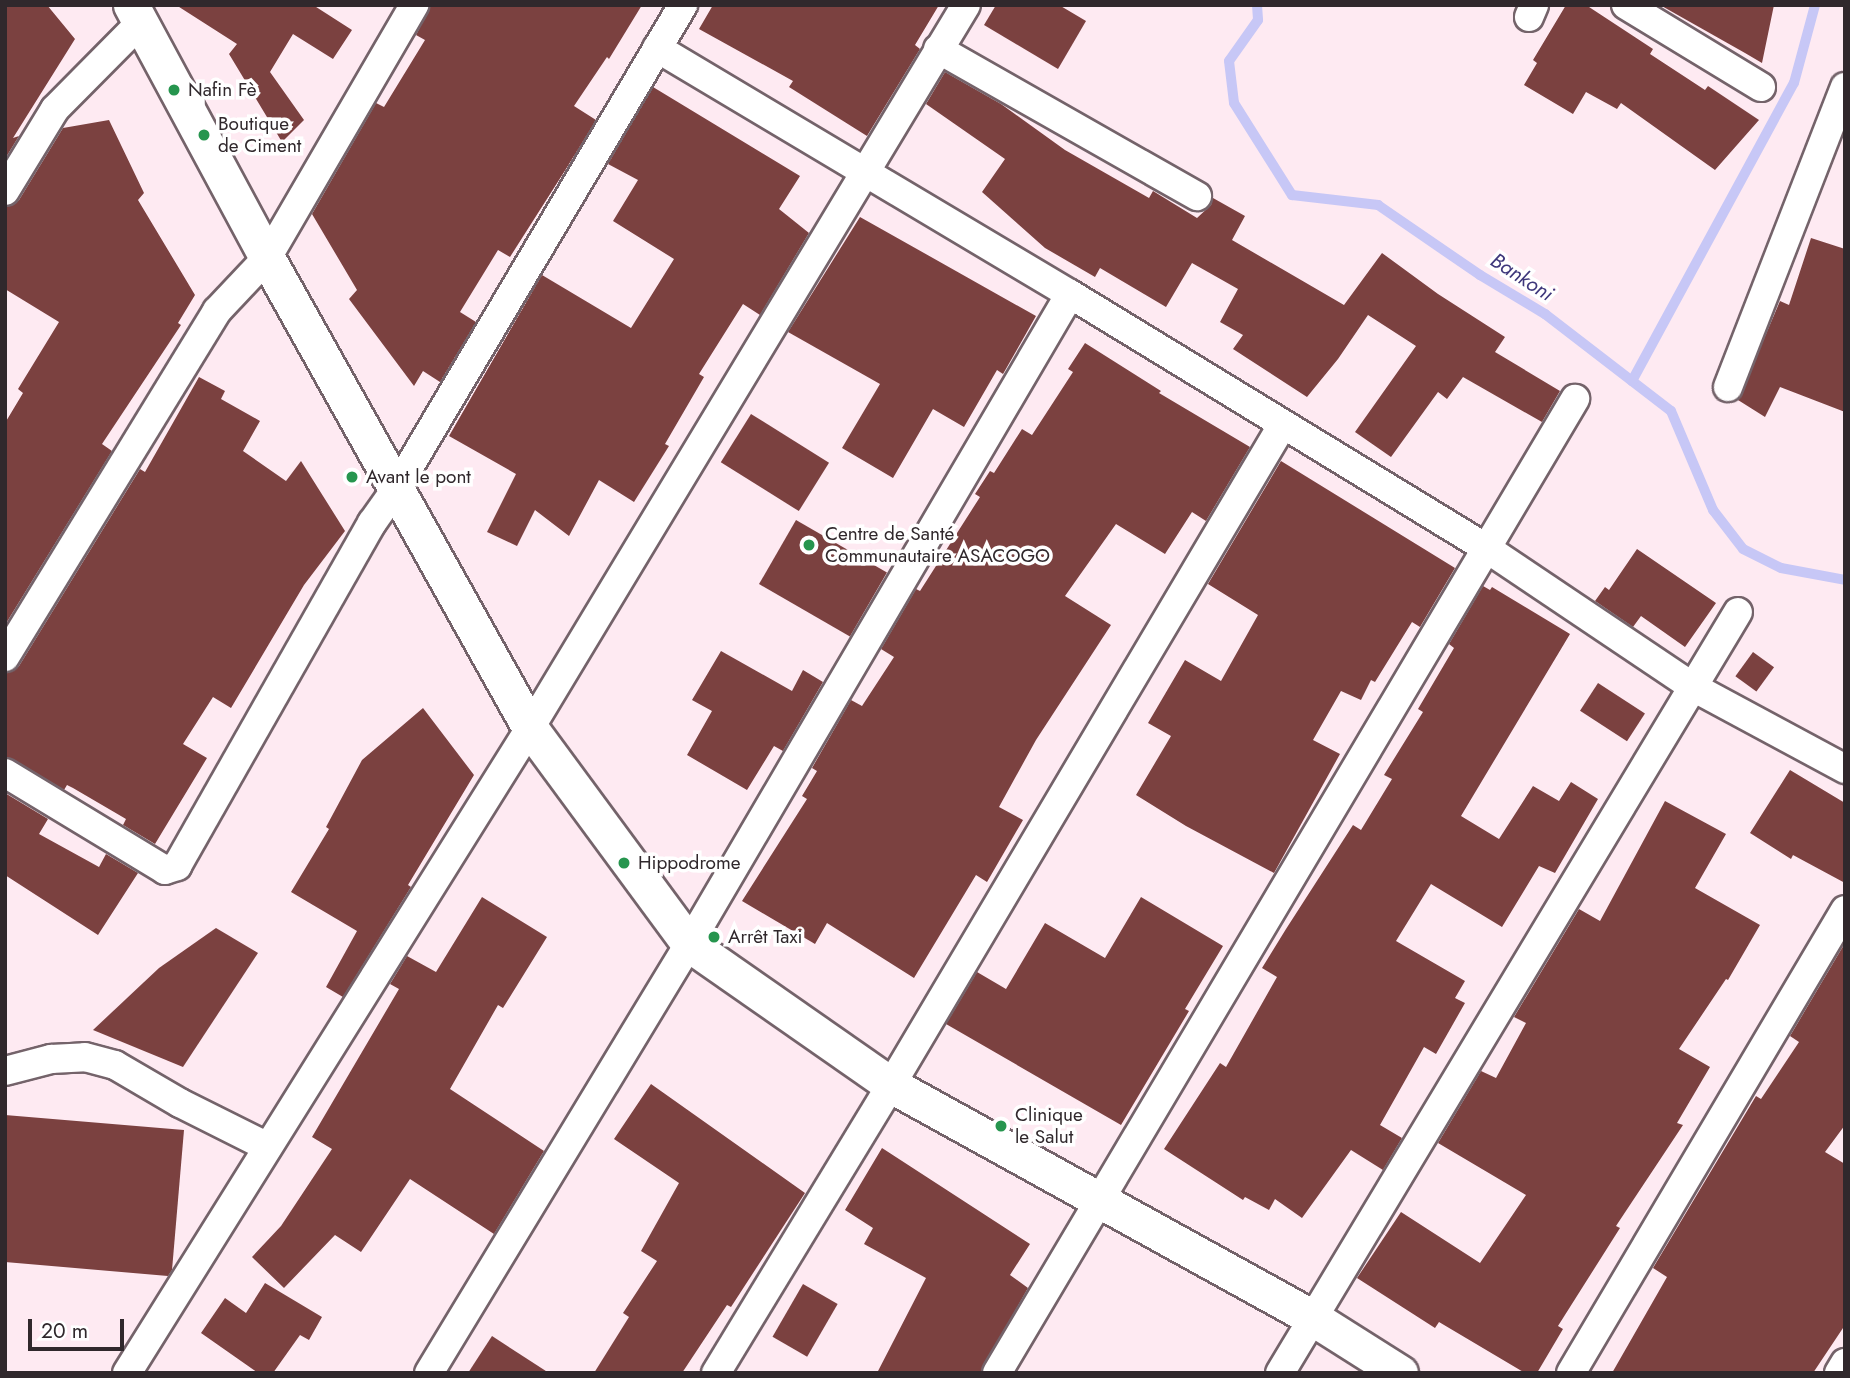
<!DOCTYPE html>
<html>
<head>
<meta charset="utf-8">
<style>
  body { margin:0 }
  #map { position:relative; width:1850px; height:1378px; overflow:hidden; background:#feeaf2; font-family:Jost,sans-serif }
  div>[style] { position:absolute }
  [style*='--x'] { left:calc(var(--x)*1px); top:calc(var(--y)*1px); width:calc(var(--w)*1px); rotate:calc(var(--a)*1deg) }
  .stream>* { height:10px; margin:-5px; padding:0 5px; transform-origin:5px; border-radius:5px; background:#c7c7f6 }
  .building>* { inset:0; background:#7b4140; transform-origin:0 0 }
  .roads { filter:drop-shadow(2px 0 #74636a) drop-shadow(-2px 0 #74636a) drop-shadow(0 2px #74636a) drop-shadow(0 -2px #74636a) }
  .minor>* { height:28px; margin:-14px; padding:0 14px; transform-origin:14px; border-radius:14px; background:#fff }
  .tertiary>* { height:35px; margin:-17.5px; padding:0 17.5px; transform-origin:17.5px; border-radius:17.5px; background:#fff }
  .dots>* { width:19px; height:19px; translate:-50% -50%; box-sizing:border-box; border:4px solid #fff; border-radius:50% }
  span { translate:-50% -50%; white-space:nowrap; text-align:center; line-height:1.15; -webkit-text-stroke:7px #fff; paint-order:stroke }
  .poi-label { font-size:19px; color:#30282c }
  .left { translate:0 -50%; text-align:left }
  .water-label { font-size:21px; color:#3e377b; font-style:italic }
  .frame { position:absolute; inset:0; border:7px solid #30282c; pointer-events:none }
  .scale { position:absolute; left:28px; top:1319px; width:96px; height:32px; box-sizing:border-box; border:4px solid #30282c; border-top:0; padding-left:9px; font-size:21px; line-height:24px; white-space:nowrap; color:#30282c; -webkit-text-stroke:5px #fff; paint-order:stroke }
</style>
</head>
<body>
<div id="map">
  <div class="stream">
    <div style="--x:1257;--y:5;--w:15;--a:86"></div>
    <div style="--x:1258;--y:20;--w:50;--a:125.3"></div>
    <div style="--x:1229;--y:61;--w:42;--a:83.2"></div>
    <div style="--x:1234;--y:103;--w:109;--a:57.8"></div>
    <div style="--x:1292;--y:195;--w:87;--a:6.6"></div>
    <div style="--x:1378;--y:205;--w:124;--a:34.5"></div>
    <div style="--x:1480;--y:275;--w:76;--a:31"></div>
    <div style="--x:1545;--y:314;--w:159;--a:37.6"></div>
    <div style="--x:1671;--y:411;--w:108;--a:67"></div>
    <div style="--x:1713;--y:510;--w:49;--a:52.4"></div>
    <div style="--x:1743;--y:549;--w:42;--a:26.6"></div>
    <div style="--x:1781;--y:568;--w:65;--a:10.6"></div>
    <div style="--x:1632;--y:381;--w:339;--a:-61.5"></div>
    <div style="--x:1794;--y:83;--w:81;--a:-74.9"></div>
  </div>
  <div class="building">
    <div style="clip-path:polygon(5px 5px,47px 5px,75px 39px,13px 138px,19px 136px,5px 159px)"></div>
    <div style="clip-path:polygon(176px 5px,313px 5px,352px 30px,333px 59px,293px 34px,270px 72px,304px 120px,282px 142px,229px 54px,237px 44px)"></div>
    <div style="clip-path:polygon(431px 5px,642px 5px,609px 59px,607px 57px,574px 106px,596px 120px,566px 169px,510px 257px,498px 250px,460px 312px,476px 322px,440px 382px,423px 371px,414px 386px,349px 299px,357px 290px,312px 214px,376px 103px,384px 107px,425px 40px,416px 35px)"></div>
    <div style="clip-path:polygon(713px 5px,939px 5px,915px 45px,920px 49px,867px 136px,789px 87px,793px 81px,699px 29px)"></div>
    <div style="clip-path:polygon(996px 5px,1059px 5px,1086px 21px,1058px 69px,984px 25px)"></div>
    <div style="clip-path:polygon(1566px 5px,1586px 5px,1653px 49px,1650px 54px,1705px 90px,1708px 86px,1759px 120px,1715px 170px,1621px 103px,1617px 109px,1586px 92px,1573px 114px,1524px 85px,1537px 63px,1533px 60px)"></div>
    <div style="clip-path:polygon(1660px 5px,1774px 5px,1762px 63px,1745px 53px)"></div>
    <div style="clip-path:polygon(945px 72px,1001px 104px,1065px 150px,1149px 198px,1153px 191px,1197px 218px,1211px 205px,1213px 198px,1245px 216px,1232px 240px,1344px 305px,1382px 253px,1438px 294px,1505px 337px,1495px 352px,1560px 391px,1542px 422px,1463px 377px,1447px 399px,1438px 392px,1391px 457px,1355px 432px,1416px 346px,1368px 315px,1338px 359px,1307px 397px,1233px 349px,1243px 335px,1220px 322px,1238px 289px,1192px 263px,1166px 307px,1100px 268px,1095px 277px,1045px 248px,982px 192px,1005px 159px,926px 104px)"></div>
    <div style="clip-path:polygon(653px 87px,800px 176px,779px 209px,809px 233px,760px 315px,743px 304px,699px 374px,704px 377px,665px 444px,669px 446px,634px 502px,599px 480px,569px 536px,535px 510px,517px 546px,487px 532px,516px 474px,449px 436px,542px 275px,631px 328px,674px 259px,613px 221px,638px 180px,608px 164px)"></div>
    <div style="clip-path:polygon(109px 120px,144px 193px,138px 200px,195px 295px,178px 323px,181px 325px,102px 444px,112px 451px,5px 625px,5px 423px,23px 393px,18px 389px,59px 322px,5px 289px,5px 208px,19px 200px,63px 128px)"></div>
    <div style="clip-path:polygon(860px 217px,1036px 316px,1003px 374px,997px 370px,964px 427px,933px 409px,893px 478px,842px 448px,880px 384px,788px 332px)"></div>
    <div style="clip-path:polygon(1811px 238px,1845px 249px,1845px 412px,1780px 387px,1765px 417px,1738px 400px,1780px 301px,1789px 305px)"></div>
    <div style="clip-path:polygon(1085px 343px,1161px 391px,1159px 393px,1250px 447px,1206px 521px,1192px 512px,1165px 554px,1116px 524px,1065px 596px,1111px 625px,1036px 740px,999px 807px,1023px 820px,987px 882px,976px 875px,914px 978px,827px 923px,815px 944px,742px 901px,807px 799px,802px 796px,817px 771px,812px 768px,851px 700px,862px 706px,894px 657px,881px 649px,916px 589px,920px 591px,980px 497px,975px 494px,990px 471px,994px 473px,1022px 429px,1032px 435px,1073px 372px,1068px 369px)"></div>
    <div style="clip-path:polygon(199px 377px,225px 391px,221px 399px,260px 421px,243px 451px,286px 481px,301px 461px,345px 531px,304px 585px,231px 708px,213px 697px,183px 744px,207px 758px,155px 844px,123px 825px,126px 819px,73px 788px,67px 785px,64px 790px,5px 756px,5px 674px,19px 666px,140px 469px,145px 472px)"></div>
    <div style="left:751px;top:414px;width:92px;height:57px;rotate:32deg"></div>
    <div style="clip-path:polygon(1281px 461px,1455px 568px,1420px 627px,1412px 622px,1375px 682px,1371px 680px,1361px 700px,1341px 691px,1313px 740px,1340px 754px,1274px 873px,1186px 826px,1136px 795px,1171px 736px,1148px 723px,1185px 660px,1221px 681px,1258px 615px,1208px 584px)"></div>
    <div style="left:796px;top:520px;width:105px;height:74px;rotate:30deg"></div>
    <div style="clip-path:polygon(1637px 549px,1716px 603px,1685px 647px,1641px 616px,1633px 627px,1595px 601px,1605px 587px,1609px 590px)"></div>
    <div style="clip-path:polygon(1483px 586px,1490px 590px,1492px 587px,1570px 634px,1461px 816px,1499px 839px,1533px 786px,1559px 801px,1571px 782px,1598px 799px,1555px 873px,1539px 866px,1502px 927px,1431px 884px,1396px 941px,1465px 981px,1455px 998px,1465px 1003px,1436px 1054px,1424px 1047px,1380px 1125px,1402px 1138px,1383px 1170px,1351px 1150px,1302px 1218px,1275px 1199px,1269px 1210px,1245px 1197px,1243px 1200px,1164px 1149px,1220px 1063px,1226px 1067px,1277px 977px,1262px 968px,1286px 929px,1353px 825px,1361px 830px,1392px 779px,1384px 775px,1423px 712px,1418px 709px,1454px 648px,1449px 644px)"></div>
    <div style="clip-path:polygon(721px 651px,792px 691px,803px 670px,823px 682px,783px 751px,774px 746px,747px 790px,687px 755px,712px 711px,692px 700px)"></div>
    <div style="left:1753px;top:652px;width:26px;height:30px;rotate:36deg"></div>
    <div style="left:1598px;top:683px;width:56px;height:33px;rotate:33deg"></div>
    <div style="clip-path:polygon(423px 708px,474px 775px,408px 885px,411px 887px,343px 997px,326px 987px,357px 931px,291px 892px,329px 829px,326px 827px,362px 760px)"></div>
    <div style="clip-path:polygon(1790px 770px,1845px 803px,1845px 883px,1793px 855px,1791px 859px,1750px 833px)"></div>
    <div style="clip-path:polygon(5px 793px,48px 819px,39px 834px,99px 867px,106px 854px,138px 873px,98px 935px,5px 875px)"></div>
    <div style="clip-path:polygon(1665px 801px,1726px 834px,1695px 888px,1760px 925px,1728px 980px,1726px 979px,1679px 1049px,1710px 1067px,1677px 1123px,1683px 1125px,1616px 1226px,1620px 1228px,1558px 1326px,1563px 1329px,1537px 1373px,1525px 1373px,1439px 1322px,1435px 1328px,1357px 1278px,1401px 1212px,1480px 1263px,1526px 1195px,1438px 1143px,1481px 1071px,1496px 1078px,1526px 1023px,1514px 1017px,1579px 909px,1600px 921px)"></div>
    <div style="clip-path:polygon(482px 897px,547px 937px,503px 1008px,498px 1005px,450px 1089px,544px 1151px,494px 1234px,410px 1179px,361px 1252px,335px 1235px,284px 1288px,252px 1257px,281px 1226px,332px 1149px,312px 1137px,399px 989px,390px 984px,407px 956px,436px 972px)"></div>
    <div style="clip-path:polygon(1141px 897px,1223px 946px,1185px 1009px,1189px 1011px,1121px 1125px,946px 1024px,977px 972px,1006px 989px,1045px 923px,1105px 958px)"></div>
    <div style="clip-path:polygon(216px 928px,258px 953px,183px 1067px,93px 1030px,159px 968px)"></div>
    <div style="clip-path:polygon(1845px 943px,1845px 1125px,1825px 1152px,1845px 1164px,1845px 1325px,1813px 1373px,1612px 1373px,1667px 1277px,1653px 1268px,1756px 1096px,1761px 1099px,1799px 1042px,1790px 1036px)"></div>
    <div style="clip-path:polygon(651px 1084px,805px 1193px,731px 1307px,727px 1305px,682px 1373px,594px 1373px,629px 1317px,623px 1313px,657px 1261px,641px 1251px,679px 1183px,614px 1139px)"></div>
    <div style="clip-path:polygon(5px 1115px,184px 1130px,172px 1270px,168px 1276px,5px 1262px)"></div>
    <div style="clip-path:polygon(882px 1148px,1030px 1244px,1010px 1275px,1028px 1288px,980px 1373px,877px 1373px,926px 1278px,864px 1244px,873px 1228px,845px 1210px)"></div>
    <div style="clip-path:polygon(265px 1283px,322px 1317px,309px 1340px,300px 1335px,273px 1373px,258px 1373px,201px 1333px,225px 1298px,246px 1313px)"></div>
    <div style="left:803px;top:1284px;width:40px;height:61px;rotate:30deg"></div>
    <div style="clip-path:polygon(492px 1336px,549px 1373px,468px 1373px)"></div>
  </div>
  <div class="roads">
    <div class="minor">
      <div style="--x:1626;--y:5;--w:158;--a:31.3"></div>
      <div style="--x:1529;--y:17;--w:13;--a:-67"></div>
      <div style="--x:657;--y:48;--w:481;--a:30.8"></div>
      <div style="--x:1070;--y:294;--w:487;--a:31.4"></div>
      <div style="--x:1486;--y:548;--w:249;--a:33.9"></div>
      <div style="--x:1693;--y:687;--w:173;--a:28.3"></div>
      <div style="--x:938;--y:49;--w:298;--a:29.6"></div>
      <div style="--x:5;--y:191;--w:96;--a:-58.6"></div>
      <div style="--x:55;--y:109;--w:122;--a:-45.3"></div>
      <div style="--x:1728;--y:387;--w:322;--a:-68.7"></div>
      <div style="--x:5;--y:657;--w:406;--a:-58.5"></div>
      <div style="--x:217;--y:311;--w:73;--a:-46.7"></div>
      <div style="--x:267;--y:258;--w:293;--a:-59.8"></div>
      <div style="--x:5;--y:773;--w:187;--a:31.2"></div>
      <div style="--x:165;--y:870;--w:13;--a:-18"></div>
      <div style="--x:177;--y:866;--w:395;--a:-60.4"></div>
      <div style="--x:372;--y:523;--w:42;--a:-54.8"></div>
      <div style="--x:396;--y:489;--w:563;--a:-59.33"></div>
      <div style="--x:5;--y:1071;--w:48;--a:-14.6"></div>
      <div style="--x:51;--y:1059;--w:34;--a:-3"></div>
      <div style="--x:85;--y:1057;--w:31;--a:15"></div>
      <div style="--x:115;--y:1065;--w:75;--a:30.3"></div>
      <div style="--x:180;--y:1103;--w:98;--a:26.6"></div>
      <div style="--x:127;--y:1373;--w:761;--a:-58"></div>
      <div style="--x:530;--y:728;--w:844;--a:-58.91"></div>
      <div style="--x:429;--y:1373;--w:502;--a:-58.78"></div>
      <div style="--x:689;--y:944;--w:753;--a:-59.62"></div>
      <div style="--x:716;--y:1373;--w:337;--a:-58.7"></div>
      <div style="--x:891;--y:1085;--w:768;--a:-59.33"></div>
      <div style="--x:997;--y:1373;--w:1133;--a:-59.31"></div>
      <div style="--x:1280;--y:1373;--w:888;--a:-58.96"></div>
      <div style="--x:1571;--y:1373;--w:538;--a:-59.38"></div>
      <div style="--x:1839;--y:1373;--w:12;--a:-59"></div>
    </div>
    <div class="tertiary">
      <div style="--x:131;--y:5;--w:287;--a:61.7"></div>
      <div style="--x:267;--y:258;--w:539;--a:60.77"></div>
      <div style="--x:530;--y:728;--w:268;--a:53.6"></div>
      <div style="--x:689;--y:944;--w:246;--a:34.9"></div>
      <div style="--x:891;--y:1085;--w:482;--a:28.9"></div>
      <div style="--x:1313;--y:1318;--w:103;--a:32.3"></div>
    </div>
  </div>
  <div class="dots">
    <div style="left:174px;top:90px;background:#26954e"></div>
    <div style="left:204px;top:135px;background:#26954e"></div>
    <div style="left:352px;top:477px;background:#26954e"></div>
    <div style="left:809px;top:545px;background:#26954e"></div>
    <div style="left:624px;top:863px;background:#26954e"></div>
    <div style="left:714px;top:937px;background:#26954e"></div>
    <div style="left:1001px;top:1126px;background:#26954e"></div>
  </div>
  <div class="poi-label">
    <span class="left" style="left:188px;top:90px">Nafin Fè</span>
    <span class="left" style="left:218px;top:135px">Boutique<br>de Ciment</span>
    <span class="left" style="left:366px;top:477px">Avant le pont</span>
    <span class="left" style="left:825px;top:545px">Centre de Santé<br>Communautaire ASACOGO</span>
    <span class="left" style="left:638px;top:863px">Hippodrome</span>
    <span class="left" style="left:728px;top:937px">Arrêt Taxi</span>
    <span class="left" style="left:1015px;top:1126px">Clinique<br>le Salut</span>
  </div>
  <div class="water-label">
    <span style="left:1522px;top:277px;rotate:33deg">Bankoni</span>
  </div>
  <div class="frame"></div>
  <div class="scale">20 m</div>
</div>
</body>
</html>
